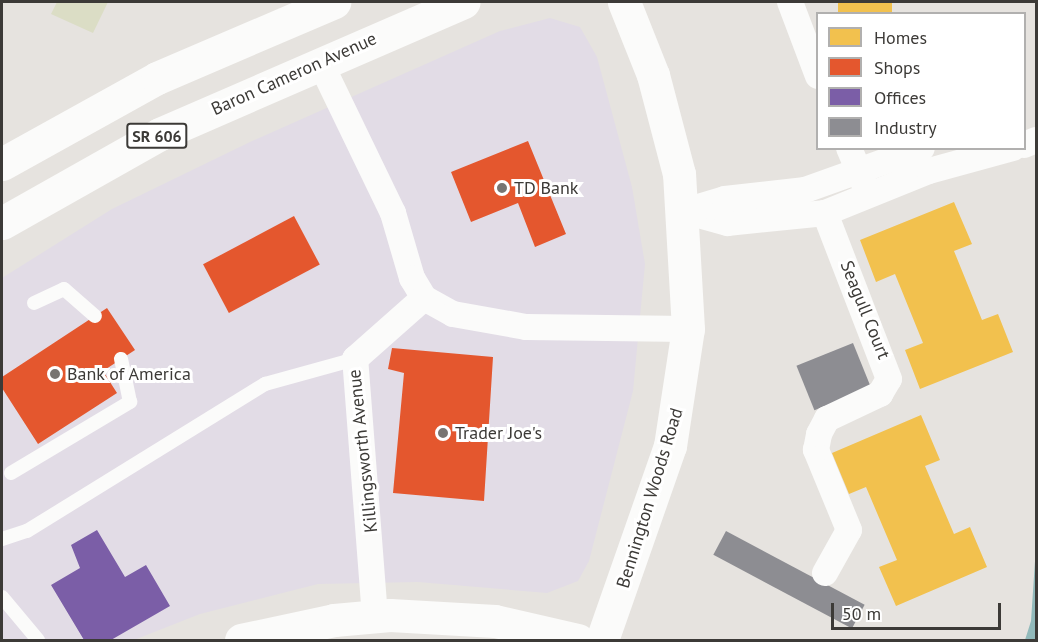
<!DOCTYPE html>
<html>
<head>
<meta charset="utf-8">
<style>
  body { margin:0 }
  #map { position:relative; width:1038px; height:642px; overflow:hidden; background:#e6e3df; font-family:"PT Sans",sans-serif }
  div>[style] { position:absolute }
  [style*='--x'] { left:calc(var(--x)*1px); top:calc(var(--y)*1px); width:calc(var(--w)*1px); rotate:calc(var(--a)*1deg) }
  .commercial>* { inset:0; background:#e2dce6 }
  .green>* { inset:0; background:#dbddc5 }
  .water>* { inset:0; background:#92babb }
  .homes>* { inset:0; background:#f2c14e; transform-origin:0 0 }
  .shops>* { inset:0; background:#e4572e; transform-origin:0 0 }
  .offices>* { inset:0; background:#7b5ea7 }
  .industry>* { inset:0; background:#8d8d92; transform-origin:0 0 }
  .lane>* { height:14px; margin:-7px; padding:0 7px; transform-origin:7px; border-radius:7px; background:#fbfbfa }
  .street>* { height:26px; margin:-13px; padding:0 13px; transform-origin:13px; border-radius:13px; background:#fbfbfa }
  .secondary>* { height:33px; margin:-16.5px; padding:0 16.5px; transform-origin:16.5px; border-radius:16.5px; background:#fbfbfa }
  .primary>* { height:33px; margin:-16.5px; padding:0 16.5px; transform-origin:16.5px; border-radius:16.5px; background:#fbfbfa }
  .dots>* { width:16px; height:16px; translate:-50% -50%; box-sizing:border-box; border:3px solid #fff; border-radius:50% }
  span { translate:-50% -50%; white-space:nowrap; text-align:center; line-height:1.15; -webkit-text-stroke:6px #fff; paint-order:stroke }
  .shield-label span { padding:2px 4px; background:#fff; border:2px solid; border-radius:4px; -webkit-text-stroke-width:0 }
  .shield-label { font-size:16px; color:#3c3a37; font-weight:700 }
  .street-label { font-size:18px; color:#3c3a37 }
  .poi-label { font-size:18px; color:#3c3a37 }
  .left { translate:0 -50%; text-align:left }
  .frame { position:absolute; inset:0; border:3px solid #3c3a37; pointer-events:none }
  .legend { position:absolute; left:816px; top:12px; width:210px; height:138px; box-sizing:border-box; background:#fff; border:2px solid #b1b0af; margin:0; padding:8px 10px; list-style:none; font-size:18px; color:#3c3a37 }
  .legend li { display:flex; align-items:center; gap:12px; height:30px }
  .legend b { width:30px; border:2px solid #b1b0af }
  .scale { position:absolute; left:831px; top:603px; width:170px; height:27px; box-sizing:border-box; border:3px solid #3c3a37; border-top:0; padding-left:8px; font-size:18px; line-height:21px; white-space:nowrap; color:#3c3a37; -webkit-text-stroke:4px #fff; paint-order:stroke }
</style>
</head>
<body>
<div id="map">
  <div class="commercial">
    <div style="clip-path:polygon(550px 18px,580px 27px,597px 57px,632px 187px,645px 264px,633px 391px,589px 561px,578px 581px,547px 593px,418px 582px,318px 584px,200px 614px,134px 640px,2px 640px,2px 278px,112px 209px,250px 142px,500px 31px)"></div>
  </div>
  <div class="green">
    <div style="clip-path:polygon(57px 2px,108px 2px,93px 33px,51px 14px)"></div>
  </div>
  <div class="water">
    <div style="clip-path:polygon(1036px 546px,1036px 640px,1025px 640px,1031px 621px)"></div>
  </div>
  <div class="homes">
    <div style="left:838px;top:2px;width:54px;height:12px"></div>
    <div style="clip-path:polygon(954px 202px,972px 244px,954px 251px,982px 320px,998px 314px,1013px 352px,920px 389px,905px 350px,923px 343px,895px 274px,876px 282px,860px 240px)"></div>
    <div style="clip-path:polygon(921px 415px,940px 460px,925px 466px,954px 534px,970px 527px,987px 567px,896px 606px,879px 567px,897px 560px,866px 487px,849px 494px,832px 453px)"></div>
  </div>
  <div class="shops">
    <div style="clip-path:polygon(528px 141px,566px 234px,535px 247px,518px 203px,471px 222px,451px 172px)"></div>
    <div style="left:294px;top:216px;width:55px;height:103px;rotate:62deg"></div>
    <div style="clip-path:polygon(107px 308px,135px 350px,103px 371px,117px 393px,38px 444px,2px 388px,2px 377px)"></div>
    <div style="clip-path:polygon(392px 348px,493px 357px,484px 501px,393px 493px,404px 373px,388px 369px)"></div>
  </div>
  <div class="offices">
    <div style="clip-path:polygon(97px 530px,125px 577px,146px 565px,170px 606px,111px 640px,84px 640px,51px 585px,80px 568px,71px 545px)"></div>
  </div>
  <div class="industry">
    <div style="left:853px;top:343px;width:48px;height:61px;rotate:68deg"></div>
    <div style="left:726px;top:531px;width:157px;height:27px;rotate:28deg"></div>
  </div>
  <div class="lane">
    <div style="--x:34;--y:303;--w:33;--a:-25"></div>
    <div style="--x:64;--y:289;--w:41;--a:41.1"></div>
    <div style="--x:11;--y:473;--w:139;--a:-30.8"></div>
    <div style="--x:130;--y:402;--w:44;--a:-101.8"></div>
    <div style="--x:2;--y:539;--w:26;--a:-18"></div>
    <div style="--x:27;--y:531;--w:280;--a:-31.7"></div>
    <div style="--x:265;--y:384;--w:93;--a:-15.5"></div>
    <div style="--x:2;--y:597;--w:56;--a:50.1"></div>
  </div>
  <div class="street">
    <div style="--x:790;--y:2;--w:79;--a:69.3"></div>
    <div style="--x:320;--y:62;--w:168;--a:64.2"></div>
    <div style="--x:393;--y:213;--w:68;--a:73.7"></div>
    <div style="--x:412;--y:278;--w:23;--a:59"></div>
    <div style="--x:1024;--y:145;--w:13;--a:-23"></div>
    <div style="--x:849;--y:148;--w:41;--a:67.2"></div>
    <div style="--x:684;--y:211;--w:45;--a:15.6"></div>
    <div style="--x:727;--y:223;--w:99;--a:-5.8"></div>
    <div style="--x:825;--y:213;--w:112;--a:-22"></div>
    <div style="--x:929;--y:171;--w:87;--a:-15.3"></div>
    <div style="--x:685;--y:211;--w:42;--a:-16.7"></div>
    <div style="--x:725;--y:199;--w:81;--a:-6.4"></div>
    <div style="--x:805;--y:190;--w:124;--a:-19.7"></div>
    <div style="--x:825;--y:573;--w:49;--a:-60.8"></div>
    <div style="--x:849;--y:530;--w:87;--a:-112.4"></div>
    <div style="--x:816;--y:450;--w:16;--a:-79"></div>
    <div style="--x:819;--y:434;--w:17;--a:-62"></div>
    <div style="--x:827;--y:419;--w:59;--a:-25.3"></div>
    <div style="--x:880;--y:394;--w:17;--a:-59"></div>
    <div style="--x:889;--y:379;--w:178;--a:-111.1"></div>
    <div style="--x:375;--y:617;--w:259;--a:-94.4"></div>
    <div style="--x:355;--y:359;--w:92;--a:-41.5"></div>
    <div style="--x:424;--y:298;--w:33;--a:29"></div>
    <div style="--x:453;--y:314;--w:74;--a:10.1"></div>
    <div style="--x:526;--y:327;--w:162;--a:0.7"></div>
  </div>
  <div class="secondary">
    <div style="--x:241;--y:640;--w:95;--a:-12.1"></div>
    <div style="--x:334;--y:620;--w:56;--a:-5.1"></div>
    <div style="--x:390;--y:615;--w:105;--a:3.3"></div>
    <div style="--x:495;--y:621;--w:85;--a:12.9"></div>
    <div style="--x:602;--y:640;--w:206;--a:-70.7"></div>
    <div style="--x:670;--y:446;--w:118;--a:-81.3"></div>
    <div style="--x:688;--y:329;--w:155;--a:-93.3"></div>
    <div style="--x:679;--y:174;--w:102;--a:-104.7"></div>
    <div style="--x:653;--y:75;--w:79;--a:-111.7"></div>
  </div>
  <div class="primary">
    <div style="--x:2;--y:164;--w:177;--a:-29"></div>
    <div style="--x:157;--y:78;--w:193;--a:-23.2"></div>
    <div style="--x:2;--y:223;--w:181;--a:-29.4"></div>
    <div style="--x:160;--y:134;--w:331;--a:-23.5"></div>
  </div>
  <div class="dots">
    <div style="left:502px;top:188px;background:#787572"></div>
    <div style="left:55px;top:374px;background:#787572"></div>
    <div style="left:443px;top:433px;background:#787572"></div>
  </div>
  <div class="shield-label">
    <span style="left:157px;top:136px">SR 606</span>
  </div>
  <div class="street-label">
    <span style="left:294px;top:74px;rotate:-24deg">Baron Cameron Avenue</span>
    <span style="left:865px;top:310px;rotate:68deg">Seagull Court</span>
    <span style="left:363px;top:451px;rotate:-96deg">Killingsworth Avenue</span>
    <span style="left:650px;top:498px;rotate:-73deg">Bennington Woods Road</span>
  </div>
  <div class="poi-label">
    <span class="left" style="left:514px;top:188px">TD Bank</span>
    <span class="left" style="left:67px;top:374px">Bank of America</span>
    <span class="left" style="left:455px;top:433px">Trader Joe's</span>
  </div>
  <div class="frame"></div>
  <ul class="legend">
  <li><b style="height:16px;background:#f2c14e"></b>Homes</li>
  <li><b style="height:16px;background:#e4572e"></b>Shops</li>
  <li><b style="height:16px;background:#7b5ea7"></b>Offices</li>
  <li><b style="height:16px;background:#8d8d92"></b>Industry</li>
  </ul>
  <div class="scale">50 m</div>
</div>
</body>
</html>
